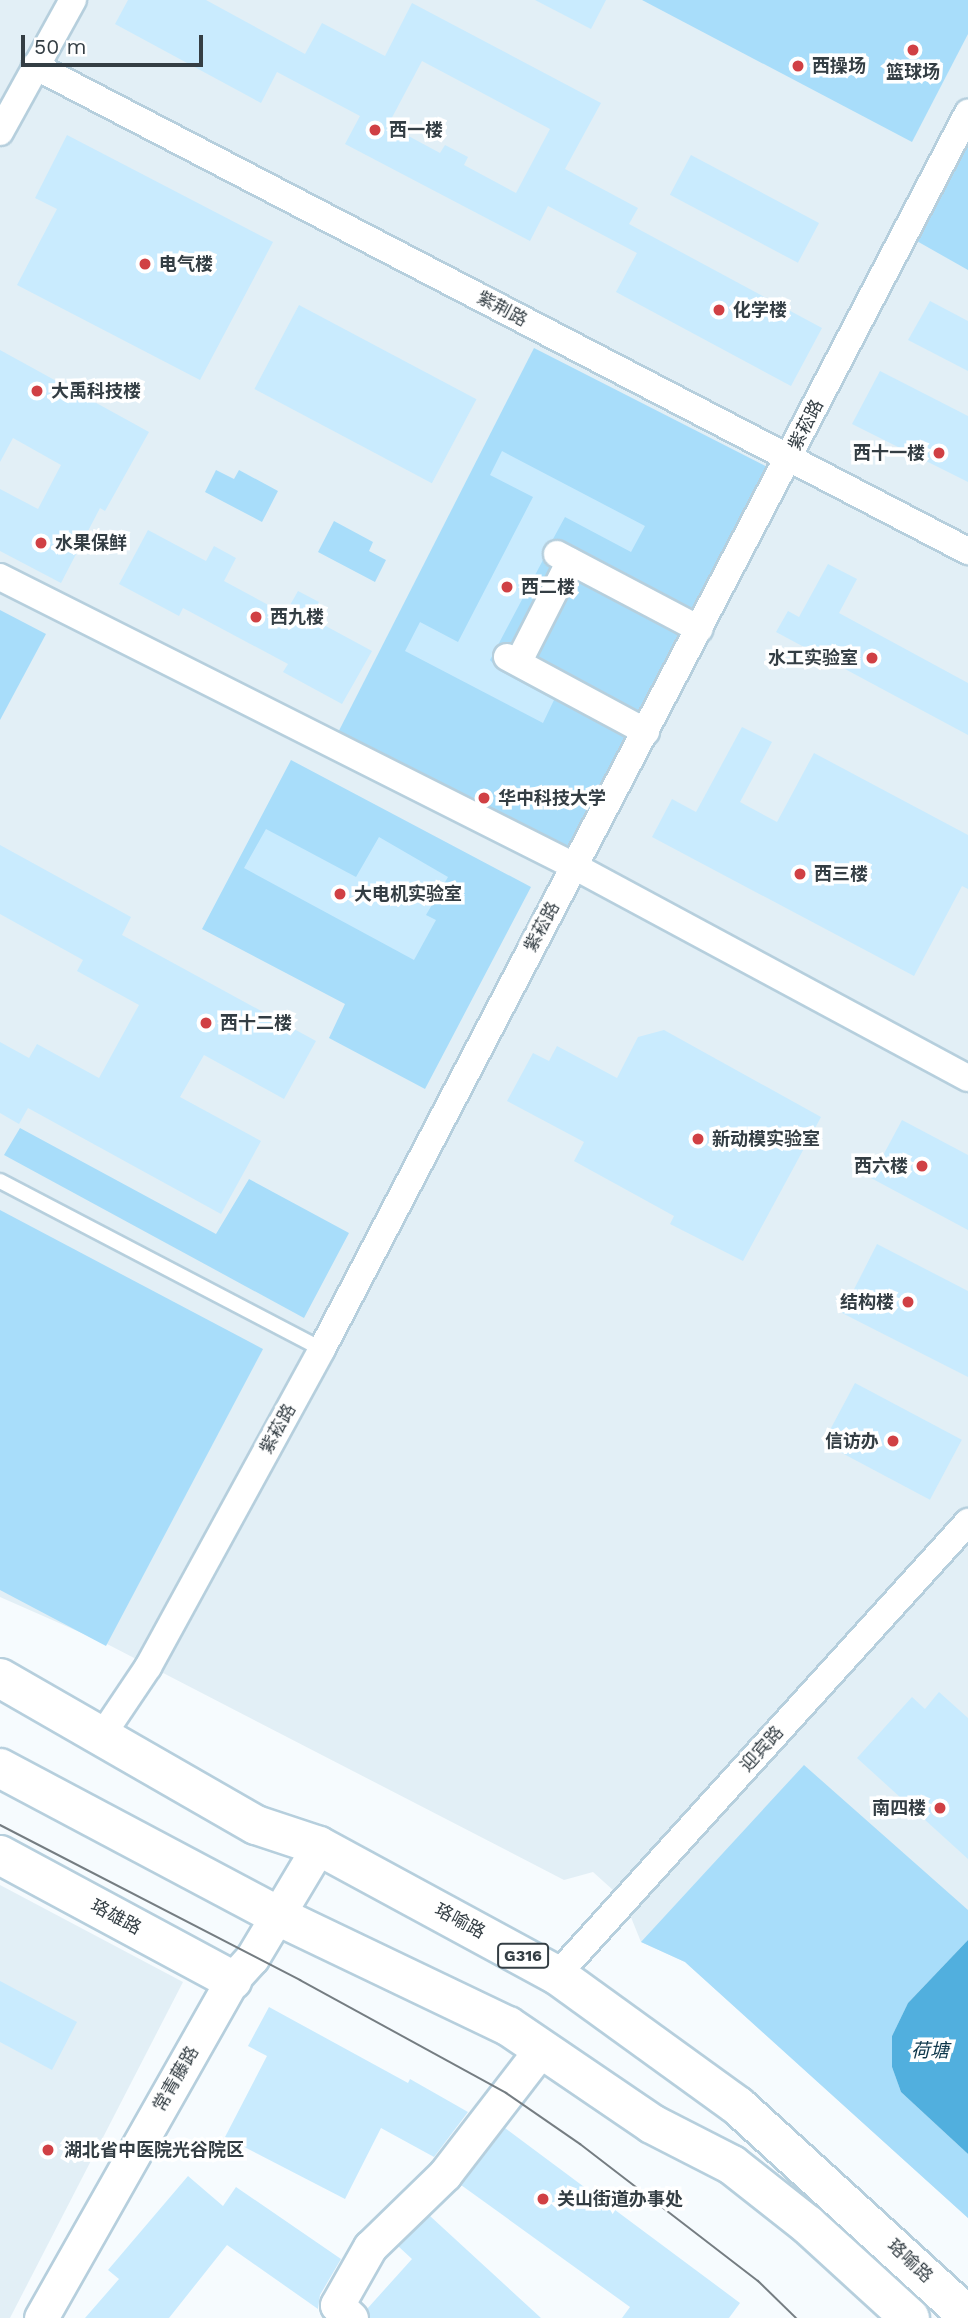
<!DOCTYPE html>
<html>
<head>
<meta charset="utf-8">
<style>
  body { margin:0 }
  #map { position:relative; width:968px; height:2318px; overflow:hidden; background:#f6fbfe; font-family:"Work Sans","Noto Sans SC",sans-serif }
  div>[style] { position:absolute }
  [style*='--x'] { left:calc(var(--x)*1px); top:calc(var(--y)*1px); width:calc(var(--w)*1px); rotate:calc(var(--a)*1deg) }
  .built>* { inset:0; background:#e2eff6 }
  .green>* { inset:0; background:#a8ddfa; transform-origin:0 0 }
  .water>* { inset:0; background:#51afde }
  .building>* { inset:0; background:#c9ebfe; transform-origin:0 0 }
  .roads { filter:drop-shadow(2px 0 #b6cfdd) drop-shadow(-2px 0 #b6cfdd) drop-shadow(0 2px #b6cfdd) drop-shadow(0 -2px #b6cfdd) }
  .service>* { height:14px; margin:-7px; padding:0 7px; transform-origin:7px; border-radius:7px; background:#fff }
  .minor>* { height:26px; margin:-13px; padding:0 13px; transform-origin:13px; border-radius:13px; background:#fff }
  .tertiary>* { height:33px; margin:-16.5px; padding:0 16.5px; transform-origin:16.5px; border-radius:16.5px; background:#fff }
  .secondary>* { height:38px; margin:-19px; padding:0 19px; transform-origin:19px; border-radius:19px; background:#fff }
  .trunk>* { height:38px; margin:-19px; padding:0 19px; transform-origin:19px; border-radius:19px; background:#fff }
  .tram>* { height:2px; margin:-1px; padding:0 1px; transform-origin:1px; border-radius:1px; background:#757d82 }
  .dots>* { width:19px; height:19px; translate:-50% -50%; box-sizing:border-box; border:4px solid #fff; border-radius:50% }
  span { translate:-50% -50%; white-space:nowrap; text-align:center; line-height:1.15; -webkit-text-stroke:7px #fff; paint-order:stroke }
  .shield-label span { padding:2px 5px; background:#fff; border:2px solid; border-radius:5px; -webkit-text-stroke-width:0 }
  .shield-label { font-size:16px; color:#343e44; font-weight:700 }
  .poi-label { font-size:18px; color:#343e44; font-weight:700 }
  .left { translate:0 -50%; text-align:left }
  .right { translate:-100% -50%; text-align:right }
  .street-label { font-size:18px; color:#343e44 }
  .water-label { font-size:19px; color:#0d364a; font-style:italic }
  .scale { position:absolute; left:21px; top:35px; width:182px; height:32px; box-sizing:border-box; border:4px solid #343e44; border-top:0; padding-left:9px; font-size:21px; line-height:24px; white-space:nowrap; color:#343e44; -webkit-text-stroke:5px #fff; paint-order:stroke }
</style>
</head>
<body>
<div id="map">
  <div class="built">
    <div style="clip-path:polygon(0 0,968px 0,968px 2218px,685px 1962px,641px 1942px,624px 1900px,593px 1872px,564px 1880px,109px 1645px,0 1597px)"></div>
    <div style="clip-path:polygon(0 1885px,183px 1982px,10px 2318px,0 2318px)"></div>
  </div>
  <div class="green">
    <div style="clip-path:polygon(642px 0,968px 0,968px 34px,912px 142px)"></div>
    <div style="clip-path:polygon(968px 141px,968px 270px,915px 240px)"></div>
    <div style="left:534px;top:348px;width:262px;height:435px;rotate:27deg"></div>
    <div style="clip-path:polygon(216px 470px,234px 479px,239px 470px,278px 491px,262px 522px,205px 492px)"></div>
    <div style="clip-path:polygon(334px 521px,373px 542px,369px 551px,386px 560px,375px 582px,318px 552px)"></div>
    <div style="clip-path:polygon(0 610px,46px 634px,0 720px)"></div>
    <div style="clip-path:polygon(291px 760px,531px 887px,425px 1089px,329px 1038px,345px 1004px,202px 929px)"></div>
    <div style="clip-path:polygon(20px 1128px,216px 1234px,249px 1179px,349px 1233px,304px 1318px,4px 1155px)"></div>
    <div style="clip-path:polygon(0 1210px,263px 1349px,106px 1646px,0 1590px)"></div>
    <div style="clip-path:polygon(804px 1765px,968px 1910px,968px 1940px,908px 2003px,892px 2036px,892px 2067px,901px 2092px,968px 2154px,968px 2218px,685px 1962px,641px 1942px)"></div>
  </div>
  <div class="water">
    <div style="clip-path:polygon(968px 1940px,968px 2154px,901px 2092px,892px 2067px,892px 2036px,908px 2003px)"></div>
  </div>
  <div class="building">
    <div style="clip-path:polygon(evenodd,128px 0,206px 0,305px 54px,322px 23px,385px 56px,412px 3px,601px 103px,565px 169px,638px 208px,629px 224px,822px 328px,791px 386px,616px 292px,637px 253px,548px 206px,530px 241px,345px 144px,360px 116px,277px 72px,261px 103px,115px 24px,128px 0,422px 61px,550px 129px,516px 193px,464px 165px,468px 157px,445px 145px,440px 153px,388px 125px,422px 61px)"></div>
    <div style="clip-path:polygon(535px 0,606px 0,591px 29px)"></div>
    <div style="clip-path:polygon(67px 135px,273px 242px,200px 380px,17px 285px,57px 209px,35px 198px)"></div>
    <div style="left:691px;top:155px;width:145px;height:45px;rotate:28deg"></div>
    <div style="clip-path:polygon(930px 301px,968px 321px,968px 371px,908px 340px)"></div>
    <div style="left:299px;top:305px;width:201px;height:95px;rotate:28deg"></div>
    <div style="clip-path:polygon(0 350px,149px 432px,105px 511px,100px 508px,61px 583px,0 551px,0 489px,38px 509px,61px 465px,13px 438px,0 462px)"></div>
    <div style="clip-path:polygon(880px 371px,968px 416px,968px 482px,852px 424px)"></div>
    <div style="clip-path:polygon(502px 451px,645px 526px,631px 552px,565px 517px,553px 539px,543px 547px,543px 560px,490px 660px,500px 671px,554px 700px,543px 723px,405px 651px,420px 622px,458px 642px,533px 497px,490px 475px)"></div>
    <div style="clip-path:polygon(148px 530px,206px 561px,214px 546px,236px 558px,224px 581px,285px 614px,298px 591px,319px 602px,311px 618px,372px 651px,342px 704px,283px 672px,288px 664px,183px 608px,179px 616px,119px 584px)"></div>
    <div style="clip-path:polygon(828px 564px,857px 579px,839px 613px,968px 683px,968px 735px,776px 632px,788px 611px,799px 617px)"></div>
    <div style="clip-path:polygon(742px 727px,772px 742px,740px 802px,777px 822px,814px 753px,968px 835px,968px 889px,962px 886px,914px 976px,652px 837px,672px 799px,696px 812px)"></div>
    <div style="clip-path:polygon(266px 829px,356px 877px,379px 837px,448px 877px,426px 915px,436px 920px,414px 960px,244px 868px)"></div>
    <div style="clip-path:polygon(0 845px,131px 917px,122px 935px,316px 1041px,284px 1099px,204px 1055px,180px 1097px,261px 1141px,221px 1214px,28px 1108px,19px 1124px,0 1113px,0 1042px,29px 1058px,37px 1044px,99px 1078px,139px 1005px,77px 971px,83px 960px,0 914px)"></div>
    <div style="clip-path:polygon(664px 1030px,821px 1117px,743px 1261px,670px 1224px,674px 1216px,574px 1161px,584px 1142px,507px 1101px,533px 1053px,549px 1061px,557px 1046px,617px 1078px,638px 1037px)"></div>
    <div style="clip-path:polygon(902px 1120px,968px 1155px,968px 1230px,871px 1178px)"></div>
    <div style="clip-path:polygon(877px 1244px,968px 1291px,968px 1377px,842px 1313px)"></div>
    <div style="left:855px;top:1383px;width:121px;height:68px;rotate:28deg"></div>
    <div style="clip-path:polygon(939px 1692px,968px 1718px,968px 1859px,857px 1758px,912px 1697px,925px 1709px)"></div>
    <div style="clip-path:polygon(0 1981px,77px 2022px,52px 2070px,0 2042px)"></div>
    <div style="clip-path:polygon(269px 2007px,408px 2083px,410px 2079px,468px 2112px,434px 2157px,381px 2128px,345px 2199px,225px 2137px,267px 2056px,248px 2046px)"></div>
    <div style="clip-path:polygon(505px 2128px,740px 2303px,729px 2318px,622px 2318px,630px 2307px,461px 2185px)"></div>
    <div style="clip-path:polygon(188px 2176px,223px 2206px,236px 2187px,341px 2259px,320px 2295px,318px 2309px,227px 2245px,169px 2318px,85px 2318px,119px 2279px,108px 2270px)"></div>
    <div style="clip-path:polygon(430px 2216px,541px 2318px,370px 2318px,367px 2309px,412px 2259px,398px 2246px)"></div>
  </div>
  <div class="roads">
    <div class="service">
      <div style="--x:0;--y:1181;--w:363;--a:27.6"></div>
    </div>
    <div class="minor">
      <div style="--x:35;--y:66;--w:1052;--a:27.47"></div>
      <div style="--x:0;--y:132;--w:151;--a:-61.1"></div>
      <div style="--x:557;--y:554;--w:161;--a:27.8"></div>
      <div style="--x:0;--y:577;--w:643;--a:26.72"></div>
      <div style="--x:574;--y:866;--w:447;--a:28.3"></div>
      <div style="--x:507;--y:657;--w:158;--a:28.3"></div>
      <div style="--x:519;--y:661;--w:112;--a:-63"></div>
      <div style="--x:103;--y:1734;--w:81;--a:-56.1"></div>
      <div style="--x:148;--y:1667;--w:362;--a:-61.3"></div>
      <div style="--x:322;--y:1349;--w:1395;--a:-62.41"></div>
      <div style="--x:557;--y:1975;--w:612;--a:-47.78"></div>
    </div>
    <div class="tertiary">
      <div style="--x:41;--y:2318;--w:388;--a:-60.5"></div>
      <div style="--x:232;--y:1980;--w:30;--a:-48"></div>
      <div style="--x:252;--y:1958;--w:131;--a:-59.1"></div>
      <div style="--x:351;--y:2318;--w:19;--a:-137"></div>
      <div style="--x:337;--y:2305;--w:67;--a:-60.4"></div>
      <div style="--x:370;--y:2247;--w:105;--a:-44.2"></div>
      <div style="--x:445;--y:2174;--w:159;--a:-52.4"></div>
    </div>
    <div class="secondary">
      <div style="--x:0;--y:1855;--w:264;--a:28.3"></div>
    </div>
    <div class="trunk">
      <div style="--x:0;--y:1678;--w:295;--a:29.9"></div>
      <div style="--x:256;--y:1825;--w:66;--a:18.4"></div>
      <div style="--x:319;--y:1846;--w:271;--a:28.5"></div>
      <div style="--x:557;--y:1975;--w:223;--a:35.9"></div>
      <div style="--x:738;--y:2106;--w:311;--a:42.4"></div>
      <div style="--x:0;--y:1768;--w:315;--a:28"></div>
      <div style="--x:278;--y:1916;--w:255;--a:25.6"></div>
      <div style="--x:508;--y:2026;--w:174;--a:34.2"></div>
      <div style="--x:652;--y:2124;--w:90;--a:27.1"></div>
      <div style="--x:732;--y:2165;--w:97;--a:38.3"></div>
      <div style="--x:808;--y:2225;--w:138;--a:42.4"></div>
    </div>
  </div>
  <div class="tram">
    <div style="--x:0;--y:1825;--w:338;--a:27.3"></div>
    <div style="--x:300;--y:1980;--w:235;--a:28.7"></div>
    <div style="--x:506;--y:2093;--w:90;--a:34.6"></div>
    <div style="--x:580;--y:2144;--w:225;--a:37.6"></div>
    <div style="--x:758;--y:2281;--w:53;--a:44.2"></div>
  </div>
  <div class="dots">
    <div style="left:913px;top:50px;background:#d04044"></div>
    <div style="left:798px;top:66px;background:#d04044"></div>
    <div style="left:375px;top:130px;background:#d04044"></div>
    <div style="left:145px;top:264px;background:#d04044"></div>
    <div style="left:719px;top:310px;background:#d04044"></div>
    <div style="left:37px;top:391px;background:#d04044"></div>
    <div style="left:939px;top:453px;background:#d04044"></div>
    <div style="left:41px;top:543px;background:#d04044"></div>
    <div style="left:507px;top:587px;background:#d04044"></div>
    <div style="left:256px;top:617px;background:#d04044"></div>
    <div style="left:872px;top:658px;background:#d04044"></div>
    <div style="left:484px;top:798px;background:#d04044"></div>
    <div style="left:800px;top:874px;background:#d04044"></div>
    <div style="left:340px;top:894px;background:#d04044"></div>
    <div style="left:206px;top:1023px;background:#d04044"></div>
    <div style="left:698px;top:1139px;background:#d04044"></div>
    <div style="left:922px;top:1166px;background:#d04044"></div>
    <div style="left:908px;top:1302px;background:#d04044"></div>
    <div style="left:893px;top:1441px;background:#d04044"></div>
    <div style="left:940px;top:1808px;background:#d04044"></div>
    <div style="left:48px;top:2150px;background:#d04044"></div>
    <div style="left:543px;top:2199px;background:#d04044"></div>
  </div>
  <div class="shield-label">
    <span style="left:523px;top:1956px">G316</span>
  </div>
  <div class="poi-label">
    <span class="left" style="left:812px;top:66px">西操场</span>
    <span style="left:913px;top:72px">篮球场</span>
    <span class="left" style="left:389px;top:130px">西一楼</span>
    <span class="left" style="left:159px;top:264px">电气楼</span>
    <span class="left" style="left:733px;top:310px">化学楼</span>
    <span class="left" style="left:51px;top:391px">大禹科技楼</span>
    <span class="right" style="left:925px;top:453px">西十一楼</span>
    <span class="left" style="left:55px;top:543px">水果保鲜</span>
    <span class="left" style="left:521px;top:587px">西二楼</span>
    <span class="left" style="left:270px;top:617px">西九楼</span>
    <span class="right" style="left:858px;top:658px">水工实验室</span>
    <span class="left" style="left:498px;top:798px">华中科技大学</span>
    <span class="left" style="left:814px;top:874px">西三楼</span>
    <span class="left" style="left:354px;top:894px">大电机实验室</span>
    <span class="left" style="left:220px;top:1023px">西十二楼</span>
    <span class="left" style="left:712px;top:1139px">新动模实验室</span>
    <span class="right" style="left:908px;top:1166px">西六楼</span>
    <span class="right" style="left:894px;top:1302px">结构楼</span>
    <span class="right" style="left:879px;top:1441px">信访办</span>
    <span class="right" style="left:926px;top:1808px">南四楼</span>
    <span class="left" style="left:64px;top:2150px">湖北省中医院光谷院区</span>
    <span class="left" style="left:557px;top:2199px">关山街道办事处</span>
  </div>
  <div class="street-label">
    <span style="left:502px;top:309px;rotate:28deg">紫荆路</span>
    <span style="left:806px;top:425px;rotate:-63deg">紫菘路</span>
    <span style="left:542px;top:927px;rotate:-62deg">紫菘路</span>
    <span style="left:278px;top:1429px;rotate:-61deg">紫菘路</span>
    <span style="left:762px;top:1749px;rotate:-48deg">迎宾路</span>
    <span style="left:116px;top:1917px;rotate:28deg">珞雄路</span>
    <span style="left:460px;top:1921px;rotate:28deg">珞喻路</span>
    <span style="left:176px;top:2079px;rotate:-60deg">常青藤路</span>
    <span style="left:910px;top:2261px;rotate:43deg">珞喻路</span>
  </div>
  <div class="water-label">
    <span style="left:930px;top:2051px">荷塘</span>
  </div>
  <div class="scale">50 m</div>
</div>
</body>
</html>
